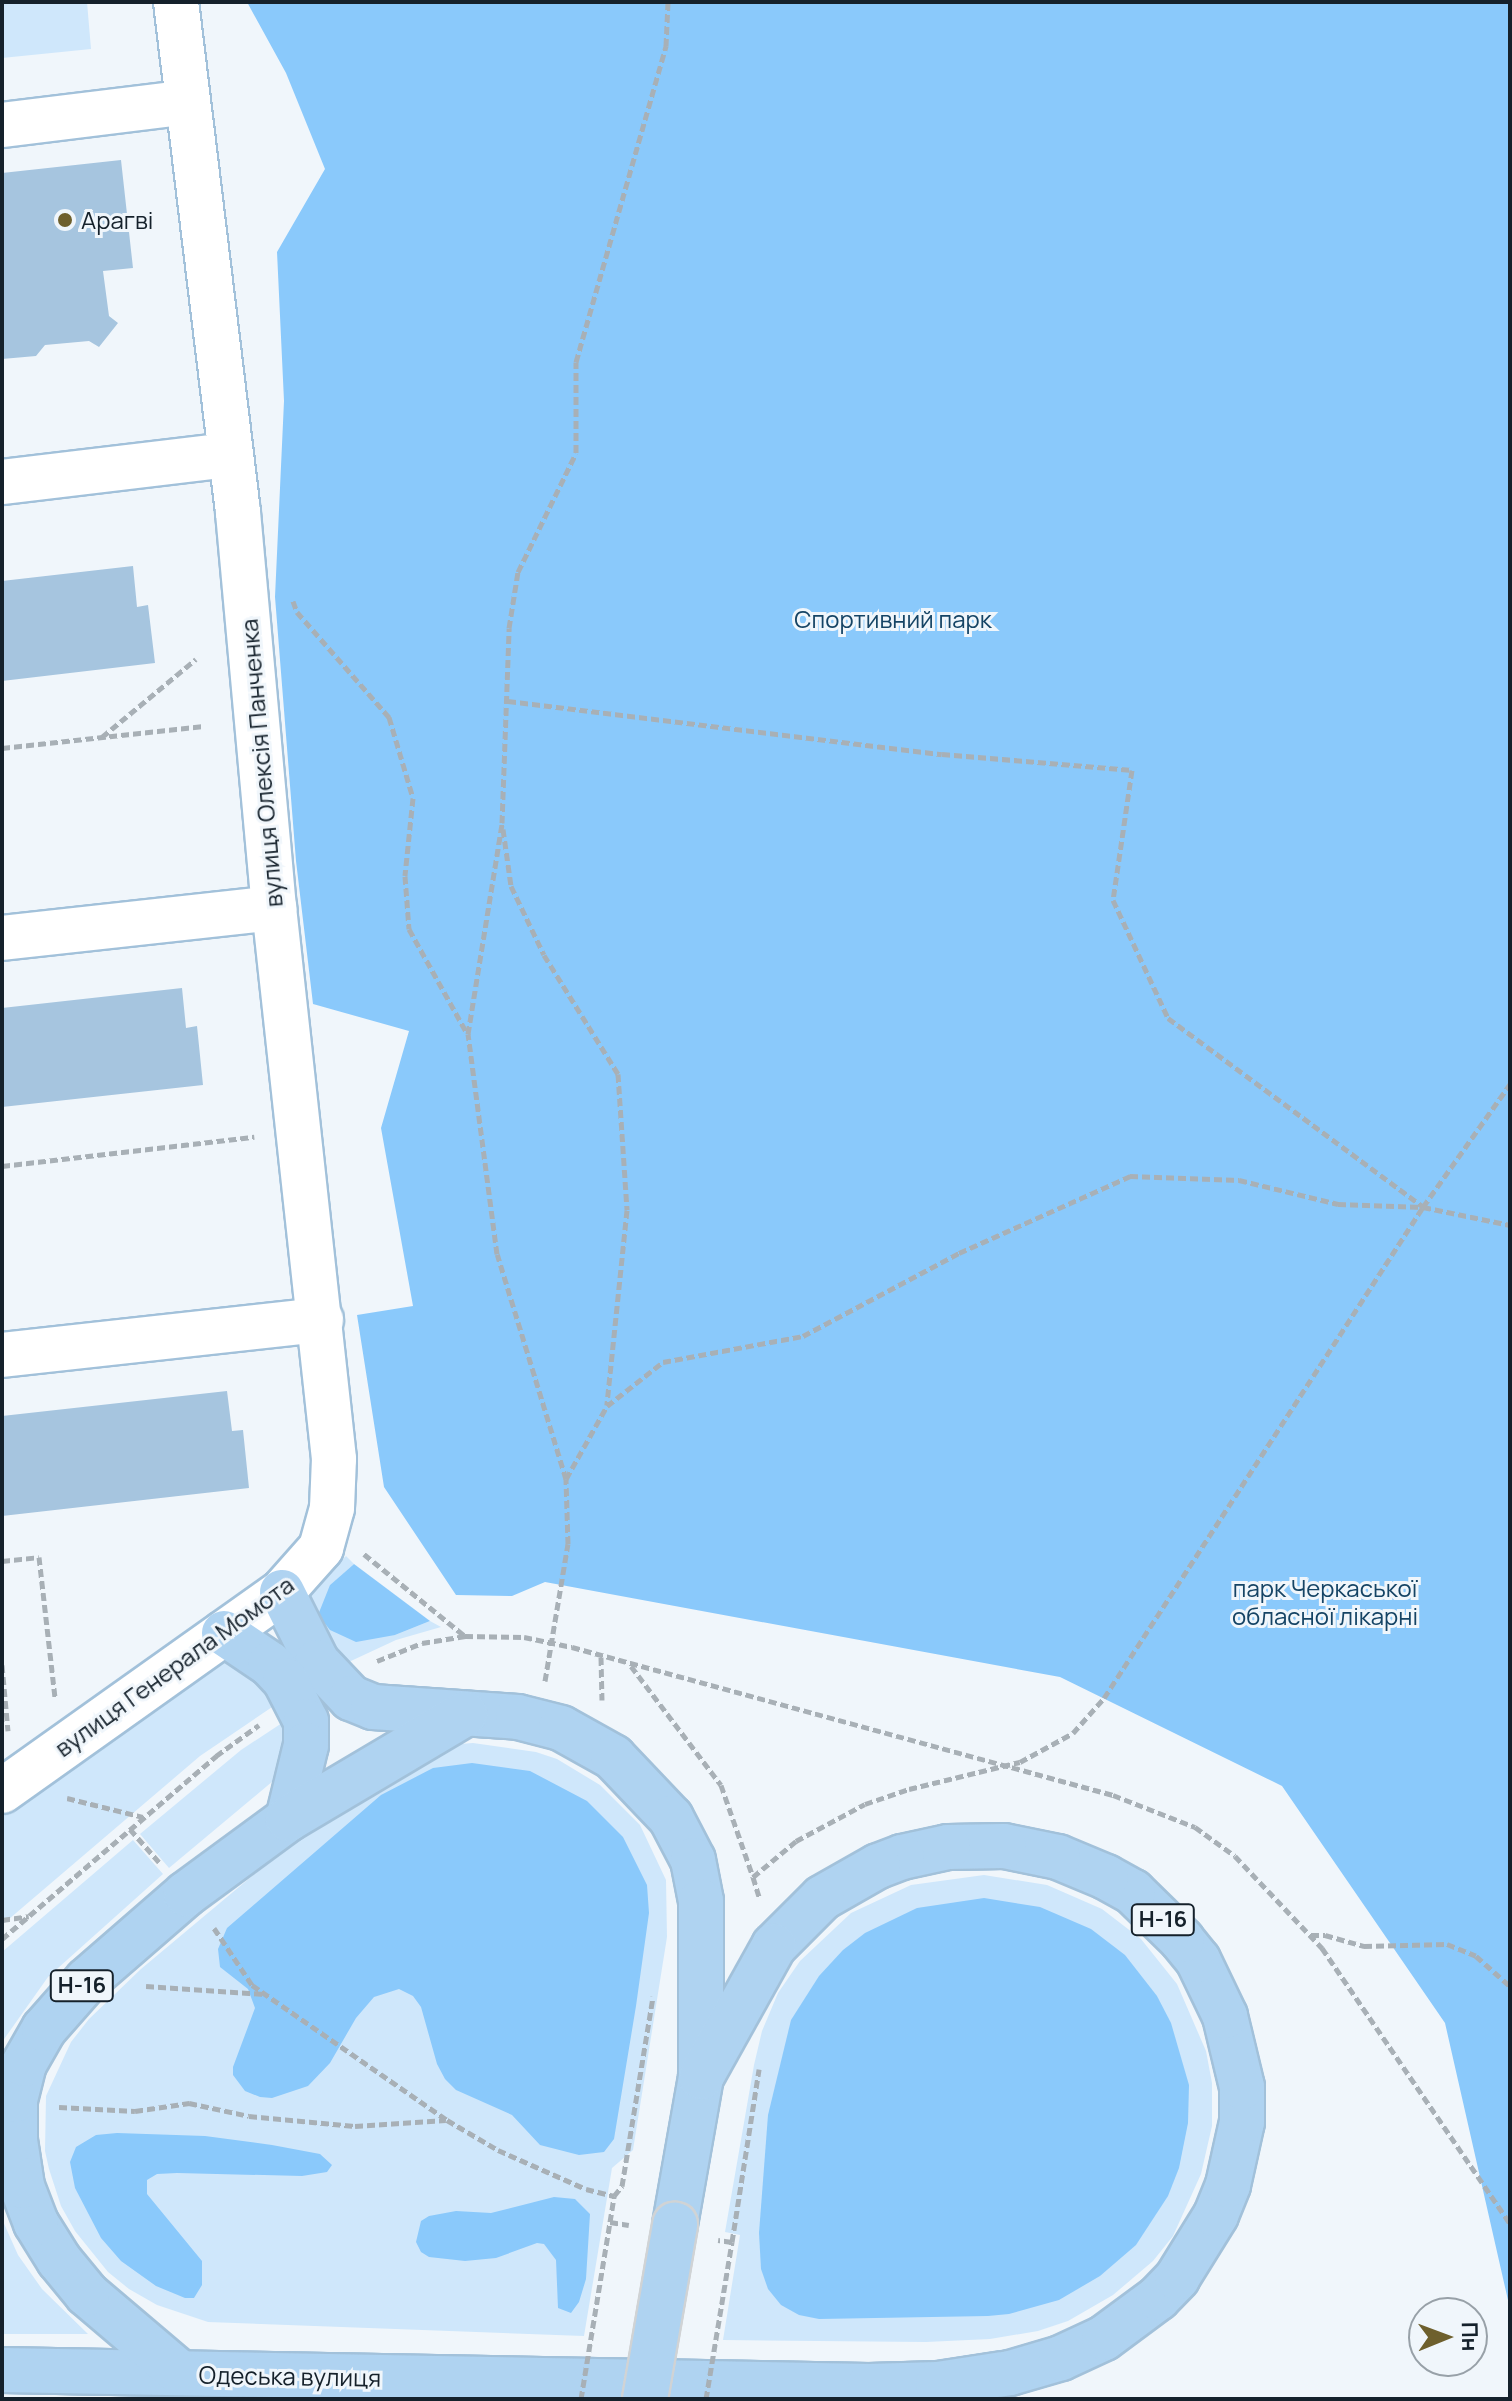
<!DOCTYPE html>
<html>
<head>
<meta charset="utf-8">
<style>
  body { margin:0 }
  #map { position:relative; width:1512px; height:2401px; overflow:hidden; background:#f0f6fb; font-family:Manrope,sans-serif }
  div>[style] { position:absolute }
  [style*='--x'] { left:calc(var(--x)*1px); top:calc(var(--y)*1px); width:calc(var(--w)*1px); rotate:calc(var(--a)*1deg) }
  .green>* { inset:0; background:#cfe7fb }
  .forest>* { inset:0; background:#8ac9fb }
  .building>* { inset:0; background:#a6c5df }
  .path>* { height:5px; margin-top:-2.5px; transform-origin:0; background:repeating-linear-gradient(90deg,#a8b0b6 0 8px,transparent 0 12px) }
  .roads { filter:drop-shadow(2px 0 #a2c1da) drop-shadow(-2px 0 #a2c1da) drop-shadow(0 2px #a2c1da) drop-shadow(0 -2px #a2c1da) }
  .minor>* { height:44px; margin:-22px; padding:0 22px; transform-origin:22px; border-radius:22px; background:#fff }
  .major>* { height:44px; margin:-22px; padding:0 22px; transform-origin:22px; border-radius:22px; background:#afd3f1 }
  .path-bridge>* { height:5px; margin-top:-2.5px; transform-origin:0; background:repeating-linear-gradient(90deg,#a8b0b6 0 8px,transparent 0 12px) }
  .bridges { filter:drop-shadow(2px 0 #d0d3d5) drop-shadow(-2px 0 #d0d3d5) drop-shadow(0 2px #d0d3d5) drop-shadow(0 -2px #d0d3d5) }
  .major-bridge>* { height:44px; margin:-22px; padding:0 22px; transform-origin:22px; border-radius:22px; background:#afd3f1 }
  .dots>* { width:22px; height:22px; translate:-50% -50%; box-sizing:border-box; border:4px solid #f0f6fb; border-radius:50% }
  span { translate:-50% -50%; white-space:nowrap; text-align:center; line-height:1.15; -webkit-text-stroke:6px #f0f6fb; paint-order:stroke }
  .shield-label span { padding:2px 6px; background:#f0f6fb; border:2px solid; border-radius:6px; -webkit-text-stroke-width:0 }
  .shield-label { font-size:22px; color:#15212b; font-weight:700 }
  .poi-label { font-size:24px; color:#15212b }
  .left { translate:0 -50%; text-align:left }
  .park-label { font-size:24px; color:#154465 }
  .street-label { font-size:24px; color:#15212b }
  .frame { position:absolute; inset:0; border:4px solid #15212b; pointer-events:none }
  .north { position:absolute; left:1408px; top:2297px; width:80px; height:80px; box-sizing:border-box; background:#f0f6fb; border:2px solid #98a1a8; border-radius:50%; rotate:89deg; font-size:22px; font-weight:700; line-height:32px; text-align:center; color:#15212b }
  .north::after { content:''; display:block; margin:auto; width:28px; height:36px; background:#6e602d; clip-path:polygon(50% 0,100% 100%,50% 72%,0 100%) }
</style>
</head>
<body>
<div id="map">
  <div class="green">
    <div style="clip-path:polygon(2px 2px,87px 2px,91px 49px,2px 58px)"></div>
    <div style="clip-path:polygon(346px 1556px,354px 1564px,330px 1585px,395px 1635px,430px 1621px,441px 1627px,396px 1640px,338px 1667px,304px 1609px,311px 1590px)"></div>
    <div style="clip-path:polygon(230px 1656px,281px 1701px,200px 1756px,2px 1925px,2px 1815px,110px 1736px)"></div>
    <div style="clip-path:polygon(288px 1719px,279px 1776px,169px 1868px,140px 1834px,241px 1750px)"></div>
    <div style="clip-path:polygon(473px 1743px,536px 1752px,557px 1759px,600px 1785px,640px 1825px,666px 1880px,667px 1937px,633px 2150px,612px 2168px,584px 2336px,208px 2322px,157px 2305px,129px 2289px,108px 2272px,75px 2231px,61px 2206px,49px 2169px,45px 2151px,46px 2096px,71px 2042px,89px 2019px,141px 1969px,330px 1811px,447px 1745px)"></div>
    <div style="clip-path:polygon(133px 1840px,163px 1874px,48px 1977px,2px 2042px,2px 1952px)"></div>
    <div style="clip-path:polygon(984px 1875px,1047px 1885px,1102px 1909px,1141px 1939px,1177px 1984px,1206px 2051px,1212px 2083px,1212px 2126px,1201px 2174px,1173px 2236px,1153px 2261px,1113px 2295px,1068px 2321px,1038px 2331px,990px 2339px,926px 2342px,723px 2340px,740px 2235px,725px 2232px,754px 2065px,762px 2031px,778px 1993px,800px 1961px,851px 1913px,911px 1885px)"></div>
    <div style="clip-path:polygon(2px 2219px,18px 2255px,42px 2289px,88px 2334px,2px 2334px)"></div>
  </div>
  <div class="forest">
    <div style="clip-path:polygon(247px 2px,1510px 2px,1510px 2309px,1445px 2023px,1282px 1786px,1060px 1677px,545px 1582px,512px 1596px,456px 1595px,384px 1487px,357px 1315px,413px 1306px,381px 1128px,409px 1031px,313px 1004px,296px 861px,275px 597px,284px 401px,277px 252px,325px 169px,286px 73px)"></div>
    <div style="clip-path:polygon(354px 1564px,430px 1621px,395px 1635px,356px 1642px,330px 1630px,318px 1615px,330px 1585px)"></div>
    <div style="clip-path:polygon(472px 1763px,530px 1771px,587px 1801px,623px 1837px,647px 1885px,649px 1913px,636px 2006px,614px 2139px,604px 2152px,579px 2155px,540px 2145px,512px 2115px,456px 2090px,445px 2079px,437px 2064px,421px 2007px,413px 1996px,399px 1989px,374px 1997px,356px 2018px,330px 2063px,308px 2086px,272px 2098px,260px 2097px,245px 2091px,233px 2075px,233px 2067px,255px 2008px,248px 1989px,220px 1967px,218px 1949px,227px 1928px,381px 1795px,433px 1768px)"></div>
    <div style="clip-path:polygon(984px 1898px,1040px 1907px,1091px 1929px,1125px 1955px,1157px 1996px,1171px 2023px,1189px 2085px,1188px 2123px,1179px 2168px,1168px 2196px,1136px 2245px,1100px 2276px,1059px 2300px,1009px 2314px,988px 2316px,819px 2319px,799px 2315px,781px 2305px,768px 2289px,761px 2269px,759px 2233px,768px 2115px,791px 2020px,819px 1976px,843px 1950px,865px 1933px,917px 1908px)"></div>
    <div style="clip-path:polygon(117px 2133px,205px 2136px,272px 2145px,320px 2154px,332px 2165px,327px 2172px,302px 2176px,177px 2173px,157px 2174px,147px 2180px,147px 2194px,202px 2261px,202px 2285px,194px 2298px,185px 2298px,156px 2286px,121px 2261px,101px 2238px,75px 2188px,70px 2162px,76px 2147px,96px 2135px)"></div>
    <div style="clip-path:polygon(554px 2197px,575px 2199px,590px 2214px,586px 2279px,579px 2302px,571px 2313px,558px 2308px,556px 2260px,544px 2244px,537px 2243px,496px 2258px,465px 2261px,429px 2257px,421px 2252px,416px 2242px,421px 2221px,429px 2216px,456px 2211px,491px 2213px)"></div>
  </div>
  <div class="building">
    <div style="clip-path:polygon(121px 160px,133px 268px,103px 271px,109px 316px,118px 323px,99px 347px,89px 341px,45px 345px,36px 356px,2px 359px,2px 173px)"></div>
    <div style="clip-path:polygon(133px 566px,137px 607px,148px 605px,155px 663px,2px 681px,2px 581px)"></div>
    <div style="clip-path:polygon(182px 988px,186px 1028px,197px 1026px,203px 1085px,2px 1107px,2px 1008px)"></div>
    <div style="clip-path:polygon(227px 1391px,232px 1431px,243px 1430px,249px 1488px,2px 1516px,2px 1416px)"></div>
  </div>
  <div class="path">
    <div style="--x:293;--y:601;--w:12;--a:70"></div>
    <div style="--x:297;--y:612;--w:140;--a:48.8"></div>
    <div style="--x:389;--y:717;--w:84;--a:73.5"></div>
    <div style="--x:413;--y:798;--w:78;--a:95.9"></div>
    <div style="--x:405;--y:876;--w:53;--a:85.7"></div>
    <div style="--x:409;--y:929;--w:119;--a:60.9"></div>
    <div style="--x:508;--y:701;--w:437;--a:7"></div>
    <div style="--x:942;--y:754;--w:191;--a:4.8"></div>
    <div style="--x:1132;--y:770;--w:131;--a:98.3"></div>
    <div style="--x:1113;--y:900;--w:130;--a:65"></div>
    <div style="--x:1168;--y:1018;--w:317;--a:36.5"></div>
    <div style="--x:102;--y:737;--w:122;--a:-39.7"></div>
    <div style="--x:2;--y:748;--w:203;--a:-6.2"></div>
    <div style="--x:503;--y:829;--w:58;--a:82"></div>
    <div style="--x:511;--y:886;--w:76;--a:64.4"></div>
    <div style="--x:544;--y:955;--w:140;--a:58.1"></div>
    <div style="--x:618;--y:1074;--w:136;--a:86.2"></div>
    <div style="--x:627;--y:1210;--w:196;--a:95.9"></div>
    <div style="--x:2;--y:1166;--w:254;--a:-6.6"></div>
    <div style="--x:566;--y:1479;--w:84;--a:-60.7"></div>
    <div style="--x:607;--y:1406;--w:71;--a:-38.2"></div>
    <div style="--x:663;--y:1362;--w:142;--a:-10.5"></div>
    <div style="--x:803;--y:1336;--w:177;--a:-28"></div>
    <div style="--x:959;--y:1253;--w:188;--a:-24.2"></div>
    <div style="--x:1130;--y:1176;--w:109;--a:2.1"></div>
    <div style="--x:1239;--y:1180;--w:102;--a:13.6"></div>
    <div style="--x:1338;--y:1204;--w:85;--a:2"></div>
    <div style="--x:1423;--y:1207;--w:89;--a:11.7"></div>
    <div style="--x:364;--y:1554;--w:130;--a:39.1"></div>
    <div style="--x:465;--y:1636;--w:59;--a:1"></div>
    <div style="--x:524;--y:1637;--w:49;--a:11.8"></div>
    <div style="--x:572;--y:1647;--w:561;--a:15.3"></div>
    <div style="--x:1113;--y:1795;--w:88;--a:21.3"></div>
    <div style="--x:1195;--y:1827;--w:49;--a:35.9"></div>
    <div style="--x:1235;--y:1856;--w:127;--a:46.6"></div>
    <div style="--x:1322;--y:1948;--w:334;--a:55.7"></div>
    <div style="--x:2;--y:1561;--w:37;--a:-6"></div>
    <div style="--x:39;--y:1557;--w:142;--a:83.5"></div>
    <div style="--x:601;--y:1657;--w:43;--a:88.7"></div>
    <div style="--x:377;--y:1661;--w:48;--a:-21.8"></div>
    <div style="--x:422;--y:1643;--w:44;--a:-9.2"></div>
    <div style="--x:2;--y:1665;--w:66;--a:84.8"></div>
    <div style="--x:631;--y:1666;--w:149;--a:52.9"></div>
    <div style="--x:721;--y:1785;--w:97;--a:70.8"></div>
    <div style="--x:753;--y:1877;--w:56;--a:-39.9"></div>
    <div style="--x:796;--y:1841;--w:78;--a:-28.2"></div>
    <div style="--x:865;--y:1804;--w:46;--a:-18.8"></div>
    <div style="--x:909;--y:1789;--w:114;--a:-13.7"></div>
    <div style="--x:1020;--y:1762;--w:60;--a:-28.7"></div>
    <div style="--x:1073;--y:1733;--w:47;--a:-48.5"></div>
    <div style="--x:1104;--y:1698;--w:586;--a:-56.99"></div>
    <div style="--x:1423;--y:1207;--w:151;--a:-54.7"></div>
    <div style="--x:545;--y:1681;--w:139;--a:-80.5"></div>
    <div style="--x:568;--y:1544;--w:65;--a:-91.8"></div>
    <div style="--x:566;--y:1479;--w:235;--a:-107"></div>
    <div style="--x:497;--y:1254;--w:222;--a:-97.5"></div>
    <div style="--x:468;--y:1034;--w:214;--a:-80.8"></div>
    <div style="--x:502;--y:823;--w:195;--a:-87.9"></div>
    <div style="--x:509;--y:628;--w:57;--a:-80.9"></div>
    <div style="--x:518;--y:572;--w:132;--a:-64"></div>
    <div style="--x:576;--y:453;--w:91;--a:-90"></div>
    <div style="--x:576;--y:362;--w:329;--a:-74.1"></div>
    <div style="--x:666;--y:46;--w:44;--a:-87.4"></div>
    <div style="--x:67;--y:1798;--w:78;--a:14"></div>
    <div style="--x:130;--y:1829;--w:44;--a:48.7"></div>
    <div style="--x:753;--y:1877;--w:21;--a:73"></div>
    <div style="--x:2;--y:1920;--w:27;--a:-8"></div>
    <div style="--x:214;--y:1928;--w:69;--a:56.3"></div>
    <div style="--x:252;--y:1985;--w:237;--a:34.7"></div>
    <div style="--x:447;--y:2120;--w:59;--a:30.5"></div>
    <div style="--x:498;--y:2150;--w:96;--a:23.9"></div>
    <div style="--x:586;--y:2189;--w:29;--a:14"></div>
    <div style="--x:1311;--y:1935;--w:14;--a:0"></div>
    <div style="--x:1325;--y:1935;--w:41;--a:15.8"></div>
    <div style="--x:1364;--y:1946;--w:83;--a:-1.4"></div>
    <div style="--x:1447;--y:1944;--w:31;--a:22"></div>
    <div style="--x:1476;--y:1956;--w:45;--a:41.4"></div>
    <div style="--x:2;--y:1939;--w:282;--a:-40.5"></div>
    <div style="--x:216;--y:1756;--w:53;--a:-35.8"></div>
    <div style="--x:146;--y:1986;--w:118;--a:3.9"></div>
    <div style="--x:59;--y:2107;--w:76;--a:3"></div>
    <div style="--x:135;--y:2111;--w:55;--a:-8.4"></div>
    <div style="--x:189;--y:2103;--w:61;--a:12.2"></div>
    <div style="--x:249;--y:2116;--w:106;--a:5.4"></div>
    <div style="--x:355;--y:2126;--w:91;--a:-3.8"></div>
    <div style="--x:610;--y:2222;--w:26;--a:-81"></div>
    <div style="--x:614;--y:2196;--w:13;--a:-51"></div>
    <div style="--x:622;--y:2186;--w:192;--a:-80.7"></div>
    <div style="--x:732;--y:2242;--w:175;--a:-81.1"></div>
  </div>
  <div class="roads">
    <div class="minor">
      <div style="--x:2;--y:125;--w:187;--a:-7"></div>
      <div style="--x:2;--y:482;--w:230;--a:-6.8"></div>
      <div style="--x:2;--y:938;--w:274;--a:-6.3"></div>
      <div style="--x:2;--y:1355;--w:321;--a:-6.3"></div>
      <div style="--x:2;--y:1791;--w:344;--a:-35.4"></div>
      <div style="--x:282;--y:1592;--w:59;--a:-48.4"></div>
      <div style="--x:321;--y:1548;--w:41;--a:-74.6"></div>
      <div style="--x:332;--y:1508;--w:49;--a:-87.7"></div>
      <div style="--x:334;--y:1459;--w:554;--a:-96.21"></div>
      <div style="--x:274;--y:908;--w:398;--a:-95.2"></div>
      <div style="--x:238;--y:512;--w:514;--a:-96.93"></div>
    </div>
    <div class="major">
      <div style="--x:282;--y:1592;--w:78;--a:63.4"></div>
      <div style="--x:317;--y:1662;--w:50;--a:46.6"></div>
      <div style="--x:351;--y:1698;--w:24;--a:22"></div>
      <div style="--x:373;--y:1707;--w:145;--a:3.9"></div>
      <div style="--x:518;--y:1717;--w:44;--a:14.3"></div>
      <div style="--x:561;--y:1728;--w:60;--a:29.1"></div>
      <div style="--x:613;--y:1757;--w:84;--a:46.4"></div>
      <div style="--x:671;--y:1818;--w:47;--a:62.4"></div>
      <div style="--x:693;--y:1860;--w:42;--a:79"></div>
      <div style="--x:701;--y:1901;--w:176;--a:90"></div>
      <div style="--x:701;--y:2077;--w:150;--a:100"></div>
      <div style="--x:224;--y:1633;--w:55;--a:34"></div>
      <div style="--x:270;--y:1664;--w:22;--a:47"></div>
      <div style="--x:285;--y:1680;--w:46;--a:62.9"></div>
      <div style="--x:306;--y:1721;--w:24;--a:90"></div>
      <div style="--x:306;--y:1745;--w:76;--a:103.7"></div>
      <div style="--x:2;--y:2370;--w:867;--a:1.06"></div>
      <div style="--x:869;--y:2386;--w:69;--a:-1.7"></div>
      <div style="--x:938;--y:2384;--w:73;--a:-8.7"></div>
      <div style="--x:1010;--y:2373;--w:53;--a:-16.4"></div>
      <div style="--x:1061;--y:2358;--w:47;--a:-24.9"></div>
      <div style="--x:1104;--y:2338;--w:67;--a:-36.5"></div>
      <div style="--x:1158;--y:2298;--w:28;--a:-46"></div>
      <div style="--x:1177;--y:2278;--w:74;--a:-58.2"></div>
      <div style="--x:1216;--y:2215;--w:32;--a:-68"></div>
      <div style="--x:1228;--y:2185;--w:65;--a:-77.5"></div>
      <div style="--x:1242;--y:2122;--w:35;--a:-90"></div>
      <div style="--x:1242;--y:2087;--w:73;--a:-103.5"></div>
      <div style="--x:1225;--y:2016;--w:62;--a:-115.7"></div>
      <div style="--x:1198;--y:1960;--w:26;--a:-129"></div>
      <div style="--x:1182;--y:1940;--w:69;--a:-135.6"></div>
      <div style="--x:1133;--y:1892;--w:31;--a:-151"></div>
      <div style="--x:1106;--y:1877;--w:52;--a:-157.4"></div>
      <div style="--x:1058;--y:1857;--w:55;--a:-168.5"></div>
      <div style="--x:1004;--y:1846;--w:56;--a:179"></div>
      <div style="--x:948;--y:1847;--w:47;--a:167.7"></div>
      <div style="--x:902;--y:1857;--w:26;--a:159"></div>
      <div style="--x:878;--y:1866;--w:64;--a:150.3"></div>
      <div style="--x:822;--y:1898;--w:68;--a:135"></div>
      <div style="--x:774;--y:1946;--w:150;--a:119.1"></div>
      <div style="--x:180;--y:2373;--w:122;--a:-139.7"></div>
      <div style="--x:87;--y:2294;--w:44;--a:-129.5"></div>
      <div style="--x:59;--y:2260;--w:44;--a:-121.9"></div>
      <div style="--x:36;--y:2223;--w:40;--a:-111"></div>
      <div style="--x:22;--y:2186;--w:47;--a:-98.7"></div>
      <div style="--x:15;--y:2140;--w:40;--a:-90"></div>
      <div style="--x:15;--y:2100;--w:37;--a:-76"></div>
      <div style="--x:24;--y:2064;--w:40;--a:-60.3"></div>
      <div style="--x:44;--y:2029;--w:65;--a:-48.7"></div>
      <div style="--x:87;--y:1980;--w:131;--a:-41"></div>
      <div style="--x:186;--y:1894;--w:127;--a:-36.3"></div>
      <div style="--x:288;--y:1819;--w:206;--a:-30.7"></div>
    </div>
  </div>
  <div class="path-bridge">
    <div style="--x:581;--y:2399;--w:179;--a:-80.7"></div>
    <div style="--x:610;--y:2222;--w:19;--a:9"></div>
    <div style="--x:706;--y:2399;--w:159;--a:-80.6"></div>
    <div style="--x:732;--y:2242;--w:14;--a:-172"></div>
  </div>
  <div class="bridges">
    <div class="major-bridge">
      <div style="--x:645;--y:2399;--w:177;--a:-80.2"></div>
    </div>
  </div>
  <div class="dots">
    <div style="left:65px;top:220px;background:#6e602d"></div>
  </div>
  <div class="shield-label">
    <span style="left:1163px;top:1920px">Н-16</span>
    <span style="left:82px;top:1986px">Н-16</span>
  </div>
  <div class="poi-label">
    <span class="left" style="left:81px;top:220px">Арагві</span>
  </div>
  <div class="park-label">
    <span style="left:893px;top:619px">Спортивний парк</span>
    <span style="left:1325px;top:1602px">парк Черкаської<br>обласної лікарні</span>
  </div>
  <div class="street-label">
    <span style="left:261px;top:763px;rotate:-95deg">вулиця Олексія Панченка</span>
    <span style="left:174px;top:1666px;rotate:-36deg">вулиця Генерала Момота</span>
    <span style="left:290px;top:2376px;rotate:1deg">Одеська вулиця</span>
  </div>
  <div class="frame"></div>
  <div class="north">Пн</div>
</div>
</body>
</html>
